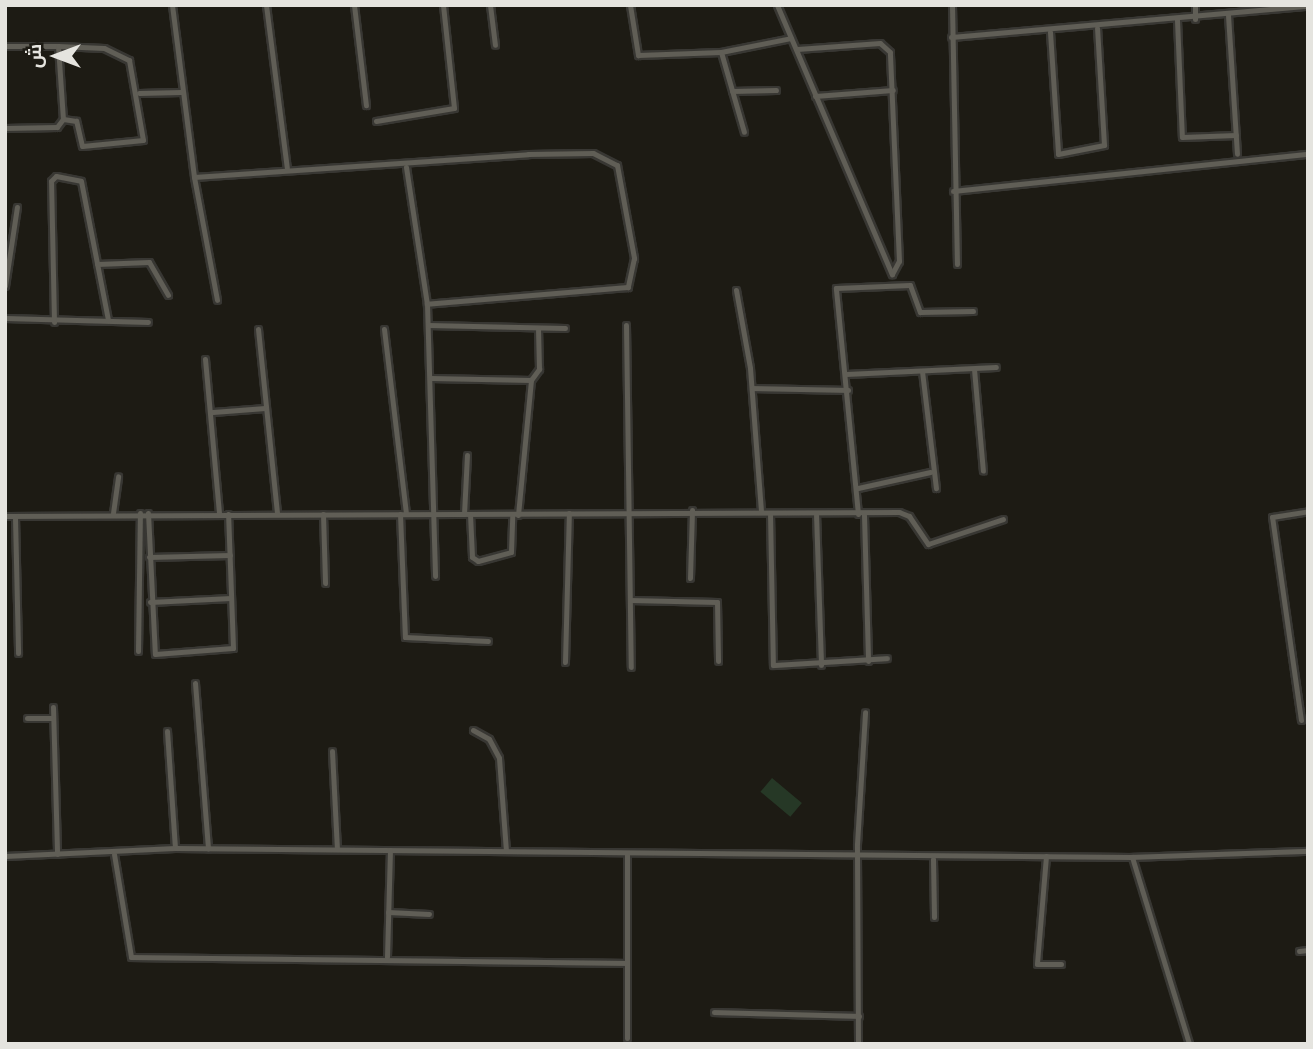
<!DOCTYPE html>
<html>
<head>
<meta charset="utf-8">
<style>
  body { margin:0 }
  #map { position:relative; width:1313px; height:1049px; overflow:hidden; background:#1d1b14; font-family:Figtree,Cairo,sans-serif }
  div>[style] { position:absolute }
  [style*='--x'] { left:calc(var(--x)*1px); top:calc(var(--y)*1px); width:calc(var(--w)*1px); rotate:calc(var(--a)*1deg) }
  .green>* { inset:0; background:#263826; transform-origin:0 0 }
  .roads { filter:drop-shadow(2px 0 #383733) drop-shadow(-2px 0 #383733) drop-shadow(0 2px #383733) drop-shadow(0 -2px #383733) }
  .street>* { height:5px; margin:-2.5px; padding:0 2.5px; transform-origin:2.5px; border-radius:2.5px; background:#605e56 }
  span { translate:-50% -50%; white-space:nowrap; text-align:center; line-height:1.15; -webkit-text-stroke:6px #1d1b14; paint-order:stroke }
  .frame { position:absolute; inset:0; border:7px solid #e5e4df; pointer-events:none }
  .north { position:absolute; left:21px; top:21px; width:70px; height:70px; -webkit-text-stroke:5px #1d1b14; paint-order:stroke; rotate:270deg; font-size:19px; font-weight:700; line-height:28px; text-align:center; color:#e5e4df }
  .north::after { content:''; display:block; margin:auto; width:24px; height:32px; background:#e5e4df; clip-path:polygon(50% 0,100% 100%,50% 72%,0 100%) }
</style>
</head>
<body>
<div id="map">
  <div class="green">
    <div style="left:772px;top:778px;width:39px;height:18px;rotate:40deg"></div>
  </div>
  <div class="roads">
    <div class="street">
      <div style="--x:172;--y:5;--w:173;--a:82.7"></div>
      <div style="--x:194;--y:177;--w:335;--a:-3.9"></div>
      <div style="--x:528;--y:154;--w:65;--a:-0.9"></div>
      <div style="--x:593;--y:153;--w:27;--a:27"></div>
      <div style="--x:617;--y:165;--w:95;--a:79.6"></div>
      <div style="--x:634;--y:258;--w:30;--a:102"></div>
      <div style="--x:628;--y:287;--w:202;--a:175.2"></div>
      <div style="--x:266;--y:5;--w:164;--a:82.7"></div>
      <div style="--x:354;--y:5;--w:101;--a:83.2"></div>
      <div style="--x:490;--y:5;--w:40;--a:82.9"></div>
      <div style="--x:630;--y:5;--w:51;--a:80.9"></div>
      <div style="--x:638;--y:55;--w:83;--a:-2.1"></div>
      <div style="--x:721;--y:52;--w:71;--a:-11.3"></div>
      <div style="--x:777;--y:5;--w:293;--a:66.9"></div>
      <div style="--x:892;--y:274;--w:15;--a:-62"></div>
      <div style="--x:899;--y:261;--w:209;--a:-92.5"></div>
      <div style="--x:890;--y:52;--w:13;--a:-138"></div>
      <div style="--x:880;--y:43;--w:83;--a:175.9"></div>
      <div style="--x:952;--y:5;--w:259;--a:88.9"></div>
      <div style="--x:1195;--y:5;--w:14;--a:90"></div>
      <div style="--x:1228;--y:15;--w:139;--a:86.3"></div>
      <div style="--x:1177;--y:20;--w:117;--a:87.6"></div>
      <div style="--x:1182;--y:137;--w:54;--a:-2.1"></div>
      <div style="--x:1050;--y:32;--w:122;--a:86.2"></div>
      <div style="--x:1058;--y:154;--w:47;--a:-11.1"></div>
      <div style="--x:1104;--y:145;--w:117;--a:-93.4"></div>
      <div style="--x:951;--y:37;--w:358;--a:-5"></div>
      <div style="--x:5;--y:46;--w:53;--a:0"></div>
      <div style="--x:58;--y:46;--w:73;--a:86.1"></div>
      <div style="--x:63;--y:119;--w:10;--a:127"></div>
      <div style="--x:57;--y:127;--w:52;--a:178.9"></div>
      <div style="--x:58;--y:46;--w:46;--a:2.5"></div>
      <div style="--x:104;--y:48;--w:28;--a:26"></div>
      <div style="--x:129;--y:60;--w:81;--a:80.1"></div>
      <div style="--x:143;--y:140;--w:61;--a:174.4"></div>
      <div style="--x:82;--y:146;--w:26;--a:-103"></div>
      <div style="--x:76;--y:121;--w:13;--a:-171"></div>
      <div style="--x:721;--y:52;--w:83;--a:74"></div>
      <div style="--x:732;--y:91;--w:44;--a:-1.3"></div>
      <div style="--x:139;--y:93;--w:42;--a:-1.4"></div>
      <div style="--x:815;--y:96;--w:78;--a:-4.4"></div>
      <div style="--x:376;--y:121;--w:79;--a:-9.5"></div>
      <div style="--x:454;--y:108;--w:104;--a:-96.1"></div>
      <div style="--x:406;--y:167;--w:139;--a:81.3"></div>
      <div style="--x:427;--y:304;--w:272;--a:88.3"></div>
      <div style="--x:194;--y:177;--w:125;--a:79.4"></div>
      <div style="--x:953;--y:191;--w:357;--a:-6"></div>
      <div style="--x:97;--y:264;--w:52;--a:-2.2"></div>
      <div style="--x:149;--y:262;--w:38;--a:60"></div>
      <div style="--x:5;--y:286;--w:80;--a:-81.4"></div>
      <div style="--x:736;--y:290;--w:79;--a:79.8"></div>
      <div style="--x:750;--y:368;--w:144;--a:85.6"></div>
      <div style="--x:5;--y:318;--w:143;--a:1.6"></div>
      <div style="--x:54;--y:322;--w:141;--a:-91.2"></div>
      <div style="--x:51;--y:181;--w:7;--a:-45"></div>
      <div style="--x:56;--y:176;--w:25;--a:11"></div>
      <div style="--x:81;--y:181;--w:142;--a:79"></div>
      <div style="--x:428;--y:325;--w:137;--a:1.3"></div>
      <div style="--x:626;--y:325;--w:342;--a:89.2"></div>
      <div style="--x:258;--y:329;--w:186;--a:84.1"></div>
      <div style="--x:384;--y:329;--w:185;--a:83.2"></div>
      <div style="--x:205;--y:359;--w:155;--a:84.8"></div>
      <div style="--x:974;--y:369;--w:102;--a:85"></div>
      <div style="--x:922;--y:371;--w:118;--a:83.2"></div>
      <div style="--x:846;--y:374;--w:150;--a:-2.7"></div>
      <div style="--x:430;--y:378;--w:101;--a:1.1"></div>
      <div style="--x:531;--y:380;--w:14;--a:-54"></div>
      <div style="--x:539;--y:369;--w:41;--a:-91.4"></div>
      <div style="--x:752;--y:388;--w:96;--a:1.2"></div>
      <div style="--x:212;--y:412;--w:54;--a:-4.2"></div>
      <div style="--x:858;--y:488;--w:74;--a:-12.5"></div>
      <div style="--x:113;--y:513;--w:37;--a:-82"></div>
      <div style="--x:148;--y:513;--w:141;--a:87.2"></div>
      <div style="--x:155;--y:654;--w:78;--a:-4.4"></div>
      <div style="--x:233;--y:648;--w:134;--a:-92.1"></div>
      <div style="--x:770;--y:513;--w:152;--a:88.9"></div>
      <div style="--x:773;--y:665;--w:114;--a:-3.5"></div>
      <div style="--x:816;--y:513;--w:152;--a:88.1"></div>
      <div style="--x:323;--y:514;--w:69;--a:88.3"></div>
      <div style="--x:400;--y:514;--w:123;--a:87.7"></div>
      <div style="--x:405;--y:637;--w:83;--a:2.8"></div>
      <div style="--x:464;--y:514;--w:59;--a:-87.1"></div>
      <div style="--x:470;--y:514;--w:43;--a:87.3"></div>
      <div style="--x:472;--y:557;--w:7;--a:34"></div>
      <div style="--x:478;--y:561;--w:34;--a:-15"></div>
      <div style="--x:511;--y:552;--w:37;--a:-88"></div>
      <div style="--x:858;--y:514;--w:227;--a:-95.6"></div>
      <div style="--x:836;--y:288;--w:74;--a:-2.3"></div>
      <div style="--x:910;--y:285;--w:29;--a:70"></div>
      <div style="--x:920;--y:312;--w:53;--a:-1.1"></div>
      <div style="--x:518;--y:515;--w:136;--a:-84.5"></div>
      <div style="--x:864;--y:515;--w:146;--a:88.4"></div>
      <div style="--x:5;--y:516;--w:894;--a:-0.26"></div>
      <div style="--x:899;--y:512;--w:11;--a:22"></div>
      <div style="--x:909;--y:516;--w:34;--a:56"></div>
      <div style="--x:928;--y:544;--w:79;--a:-18.4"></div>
      <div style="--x:15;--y:517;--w:136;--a:88.7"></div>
      <div style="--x:149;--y:557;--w:81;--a:-1.4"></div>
      <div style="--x:690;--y:578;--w:68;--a:-88.3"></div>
      <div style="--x:630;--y:600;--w:87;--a:1.3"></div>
      <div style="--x:717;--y:602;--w:59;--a:89"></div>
      <div style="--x:150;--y:602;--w:81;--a:-2.8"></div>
      <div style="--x:138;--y:651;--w:138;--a:-89.2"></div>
      <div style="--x:565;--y:662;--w:149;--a:-88.5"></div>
      <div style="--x:195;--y:683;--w:166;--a:85.5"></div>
      <div style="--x:53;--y:707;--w:147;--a:88.4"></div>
      <div style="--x:27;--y:718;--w:26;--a:0"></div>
      <div style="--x:1301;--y:720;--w:205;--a:-98.1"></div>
      <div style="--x:1272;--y:517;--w:36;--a:-9"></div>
      <div style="--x:473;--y:730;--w:18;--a:29"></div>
      <div style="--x:489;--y:739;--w:21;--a:62"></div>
      <div style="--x:499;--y:758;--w:93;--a:85.7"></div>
      <div style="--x:167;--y:731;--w:117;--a:86.1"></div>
      <div style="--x:332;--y:751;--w:98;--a:87.1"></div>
      <div style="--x:114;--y:854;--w:104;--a:80.6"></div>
      <div style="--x:131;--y:957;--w:496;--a:0.7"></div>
      <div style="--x:627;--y:854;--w:184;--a:90"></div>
      <div style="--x:5;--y:856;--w:170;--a:-2.7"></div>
      <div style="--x:175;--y:848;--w:957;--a:0.54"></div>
      <div style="--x:1132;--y:857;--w:195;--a:73"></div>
      <div style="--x:1046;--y:856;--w:108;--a:94.8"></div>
      <div style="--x:1037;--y:964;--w:24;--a:0"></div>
      <div style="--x:1132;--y:857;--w:176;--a:-2"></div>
      <div style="--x:933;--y:859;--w:58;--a:89"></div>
      <div style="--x:388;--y:912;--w:41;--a:2.8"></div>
      <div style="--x:1299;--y:951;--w:9;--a:-6"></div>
      <div style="--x:387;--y:957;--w:107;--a:-88.4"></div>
      <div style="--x:714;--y:1012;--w:145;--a:1.6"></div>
      <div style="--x:858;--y:1044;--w:200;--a:-90.3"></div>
      <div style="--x:857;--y:844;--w:132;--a:-86.5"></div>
    </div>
  </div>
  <div class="frame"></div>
  <div class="north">ش</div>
</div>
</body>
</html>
